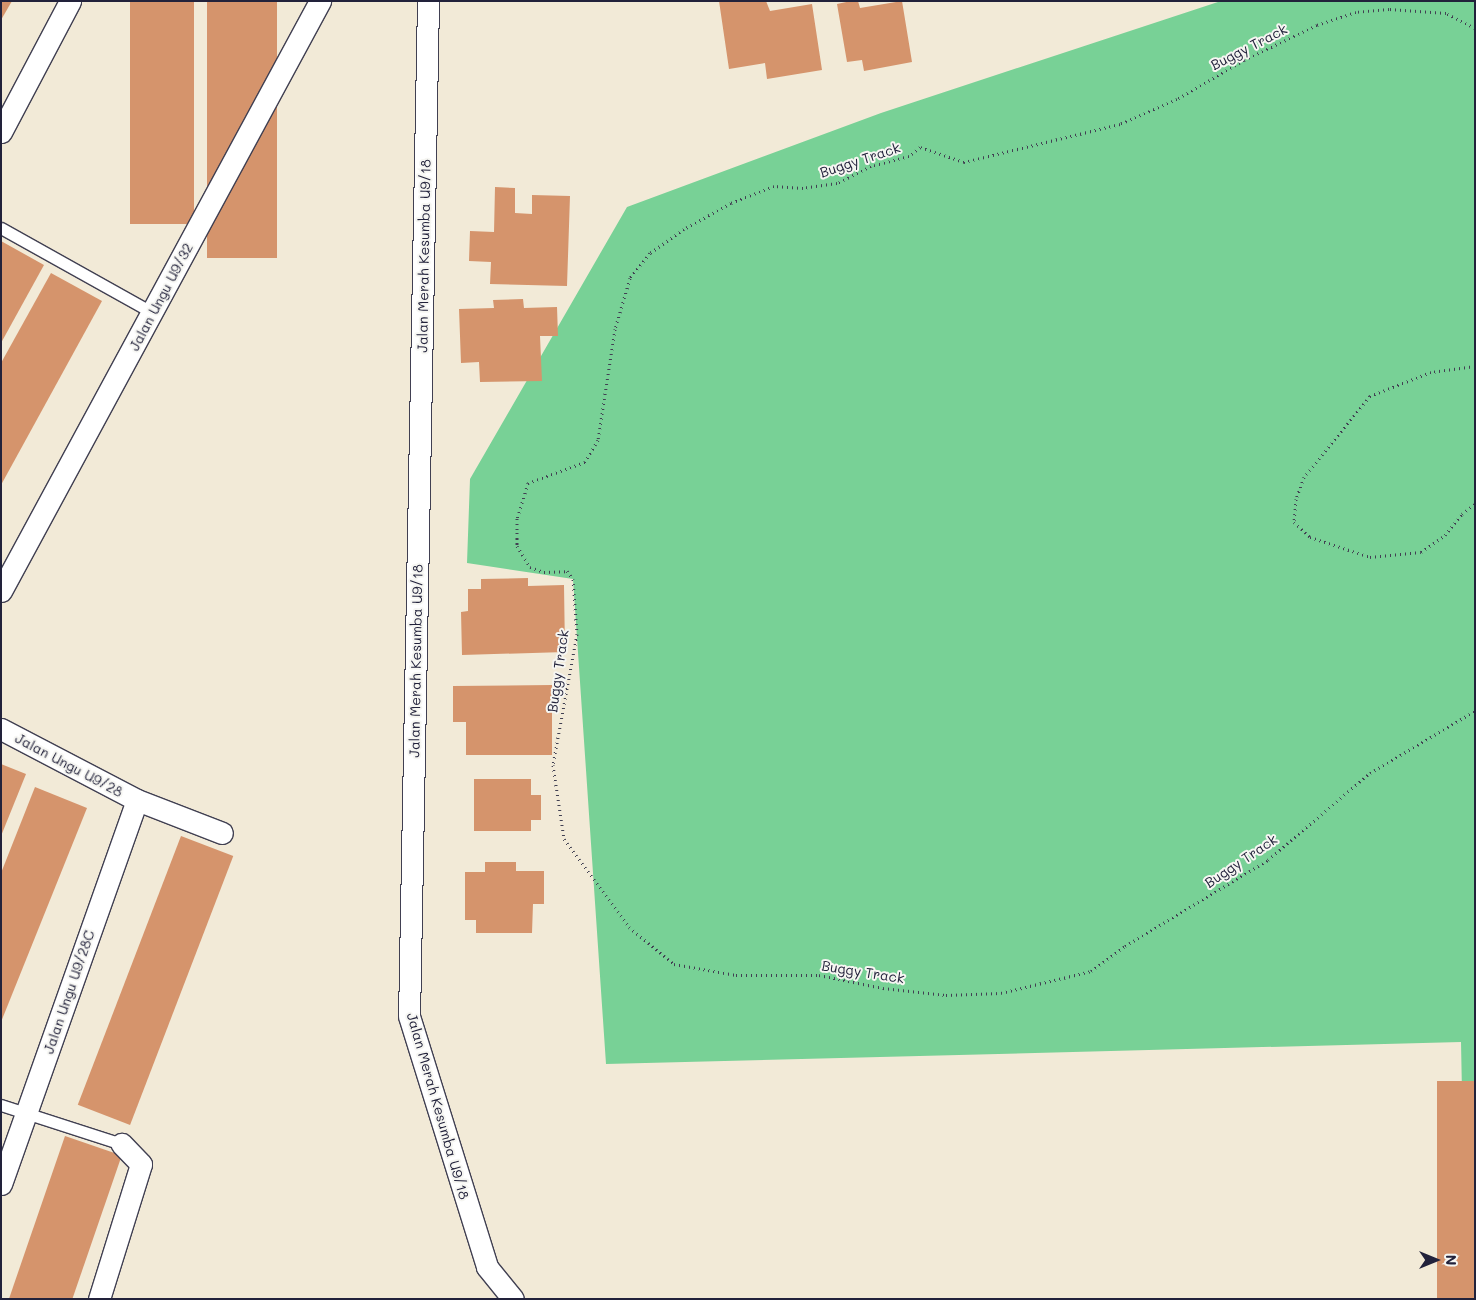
<!DOCTYPE html>
<html>
<head>
<meta charset="utf-8">
<style>
  body { margin:0 }
  #map { position:relative; width:1476px; height:1300px; overflow:hidden; background:#f2ead7; font-family:Mali,sans-serif }
  div>[style] { position:absolute }
  [style*='--x'] { left:calc(var(--x)*1px); top:calc(var(--y)*1px); width:calc(var(--w)*1px); rotate:calc(var(--a)*1deg) }
  .green>* { inset:0; background:#78d196 }
  .building>* { inset:0; background:#d5946c; transform-origin:0 0 }
  .path>* { height:3px; margin-top:-1.5px; transform-origin:0; background:repeating-linear-gradient(90deg,#414052 0 1px,transparent 0 5px) }
  .roads { filter:drop-shadow(1px 0 #414052) drop-shadow(-1px 0 #414052) drop-shadow(0 1px #414052) drop-shadow(0 -1px #414052) }
  .lane>* { height:11px; margin:-5.5px; padding:0 5.5px; transform-origin:5.5px; border-radius:5.5px; background:#fff }
  .street>* { height:21px; margin:-10.5px; padding:0 10.5px; transform-origin:10.5px; border-radius:10.5px; background:#fff }
  span { translate:-50% -50%; white-space:nowrap; text-align:center; line-height:1.15; -webkit-text-stroke:4px #f6f6f2; paint-order:stroke }
  .street-label { font-size:14px; color:#22223b }
  .frame { position:absolute; inset:0; border:2px solid #22223b; pointer-events:none }
  .north { position:absolute; left:1411px; top:1235px; width:50px; height:50px; -webkit-text-stroke:4px #f6f6f2; paint-order:stroke; rotate:90deg; font-size:14px; font-weight:700; line-height:20px; text-align:center; color:#22223b }
  .north::after { content:''; display:block; margin:auto; width:18px; height:22px; background:#22223b; clip-path:polygon(50% 0,100% 100%,50% 72%,0 100%) }
</style>
</head>
<body>
<div id="map">
  <div class="green">
    <div style="clip-path:polygon(1221px 1px,1475px 1px,1475px 1299px,1466px 1299px,1461px 1042px,606px 1064px,573px 579px,467px 563px,470px 479px,627px 207px,881px 113px)"></div>
  </div>
  <div class="building">
    <div style="clip-path:polygon(1px 1px,12px 1px,1px 20px)"></div>
    <div style="left:130px;top:1px;width:64px;height:223px"></div>
    <div style="left:207px;top:1px;width:70px;height:257px"></div>
    <div style="clip-path:polygon(719px 1px,766px 1px,770px 11px,812px 4px,822px 70px,767px 79px,765px 63px,729px 69px)"></div>
    <div style="clip-path:polygon(851px 1px,858px 1px,860px 8px,902px 1px,912px 62px,864px 71px,862px 60px,847px 62px,837px 4px)"></div>
    <div style="clip-path:polygon(495px 187px,515px 188px,515px 213px,532px 214px,532px 195px,570px 196px,567px 286px,490px 284px,491px 262px,469px 261px,470px 231px,494px 232px)"></div>
    <div style="clip-path:polygon(1px 241px,44px 265px,1px 343px)"></div>
    <div style="clip-path:polygon(51px 273px,102px 301px,1px 485px,1px 363px)"></div>
    <div style="clip-path:polygon(523px 299px,524px 308px,557px 307px,558px 336px,540px 336px,542px 381px,480px 382px,479px 362px,461px 363px,459px 309px,494px 308px,493px 300px)"></div>
    <div style="clip-path:polygon(528px 578px,528px 586px,564px 585px,565px 652px,462px 655px,461px 612px,468px 611px,468px 589px,481px 589px,481px 579px)"></div>
    <div style="clip-path:polygon(552px 685px,552px 755px,466px 755px,466px 722px,453px 722px,453px 686px)"></div>
    <div style="clip-path:polygon(1px 764px,26px 774px,1px 836px)"></div>
    <div style="clip-path:polygon(474px 779px,531px 779px,531px 795px,541px 795px,541px 820px,531px 820px,531px 831px,474px 831px)"></div>
    <div style="clip-path:polygon(35px 787px,87px 808px,1px 1022px,1px 873px)"></div>
    <div style="left:181px;top:836px;width:56px;height:288px;rotate:21deg"></div>
    <div style="clip-path:polygon(485px 862px,516px 862px,516px 871px,544px 871px,544px 904px,533px 904px,532px 933px,476px 933px,476px 920px,465px 920px,465px 872px,485px 872px)"></div>
    <div style="left:1437px;top:1081px;width:38px;height:218px"></div>
    <div style="left:65px;top:1136px;width:60px;height:172px;rotate:19deg"></div>
  </div>
  <div class="path">
    <div style="--x:1475;--y:28;--w:33;--a:-153"></div>
    <div style="--x:1446;--y:13;--w:57;--a:-176"></div>
    <div style="--x:1389;--y:9;--w:33;--a:175"></div>
    <div style="--x:1356;--y:12;--w:41;--a:161.6"></div>
    <div style="--x:1317;--y:25;--w:81;--a:154.4"></div>
    <div style="--x:1244;--y:60;--w:78;--a:149.8"></div>
    <div style="--x:1177;--y:99;--w:62;--a:156.3"></div>
    <div style="--x:1120;--y:124;--w:161;--a:166.3"></div>
    <div style="--x:964;--y:162;--w:46;--a:-161.2"></div>
    <div style="--x:920;--y:147;--w:14;--a:141"></div>
    <div style="--x:909;--y:156;--w:39;--a:165"></div>
    <div style="--x:871;--y:166;--w:38;--a:153"></div>
    <div style="--x:837;--y:183;--w:34;--a:172"></div>
    <div style="--x:803;--y:188;--w:29;--a:-176"></div>
    <div style="--x:774;--y:186;--w:46;--a:158.4"></div>
    <div style="--x:731;--y:203;--w:54;--a:151"></div>
    <div style="--x:684;--y:229;--w:42;--a:144.8"></div>
    <div style="--x:650;--y:253;--w:32;--a:129"></div>
    <div style="--x:630;--y:278;--w:53;--a:106.4"></div>
    <div style="--x:615;--y:329;--w:112;--a:98.7"></div>
    <div style="--x:598;--y:440;--w:26;--a:121"></div>
    <div style="--x:585;--y:462;--w:61;--a:159.8"></div>
    <div style="--x:528;--y:483;--w:37;--a:107"></div>
    <div style="--x:517;--y:518;--w:28;--a:90"></div>
    <div style="--x:517;--y:546;--w:25;--a:58"></div>
    <div style="--x:530;--y:567;--w:15;--a:20"></div>
    <div style="--x:544;--y:572;--w:23;--a:-2"></div>
    <div style="--x:567;--y:571;--w:10;--a:53"></div>
    <div style="--x:573;--y:579;--w:55;--a:85.8"></div>
    <div style="--x:577;--y:634;--w:133;--a:100.4"></div>
    <div style="--x:553;--y:765;--w:75;--a:81.5"></div>
    <div style="--x:564;--y:839;--w:109;--a:53.5"></div>
    <div style="--x:629;--y:927;--w:58;--a:39.4"></div>
    <div style="--x:674;--y:964;--w:63;--a:10.1"></div>
    <div style="--x:736;--y:975;--w:83;--a:0"></div>
    <div style="--x:819;--y:975;--w:65;--a:11.5"></div>
    <div style="--x:883;--y:988;--w:63;--a:6.3"></div>
    <div style="--x:946;--y:995;--w:55;--a:-2.1"></div>
    <div style="--x:1001;--y:993;--w:93;--a:-13.7"></div>
    <div style="--x:1091;--y:971;--w:42;--a:-36.3"></div>
    <div style="--x:1125;--y:946;--w:167;--a:-31"></div>
    <div style="--x:1268;--y:860;--w:134;--a:-40.5"></div>
    <div style="--x:1370;--y:773;--w:122;--a:-30.6"></div>
    <div style="--x:1475;--y:366;--w:44;--a:172.2"></div>
    <div style="--x:1431;--y:372;--w:66;--a:158.5"></div>
    <div style="--x:1370;--y:396;--w:104;--a:129.2"></div>
    <div style="--x:1304;--y:477;--w:23;--a:110"></div>
    <div style="--x:1296;--y:499;--w:23;--a:95"></div>
    <div style="--x:1294;--y:522;--w:22;--a:43"></div>
    <div style="--x:1310;--y:537;--w:63;--a:18.4"></div>
    <div style="--x:1370;--y:557;--w:51;--a:-5.6"></div>
    <div style="--x:1421;--y:552;--w:29;--a:-35"></div>
    <div style="--x:1445;--y:535;--w:27;--a:-51"></div>
    <div style="--x:1462;--y:514;--w:16;--a:-38"></div>
  </div>
  <div class="roads">
    <div class="lane">
      <div style="--x:1;--y:228;--w:174;--a:29.2"></div>
      <div style="--x:1;--y:1105;--w:127;--a:17.9"></div>
    </div>
    <div class="street">
      <div style="--x:428;--y:1;--w:1015;--a:91.07"></div>
      <div style="--x:409;--y:1016;--w:263;--a:72.7"></div>
      <div style="--x:487;--y:1267;--w:41;--a:50.9"></div>
      <div style="--x:1;--y:132;--w:148;--a:-62.2"></div>
      <div style="--x:1;--y:591;--w:671;--a:-61.6"></div>
      <div style="--x:1;--y:729;--w:153;--a:27.6"></div>
      <div style="--x:137;--y:800;--w:91;--a:21.2"></div>
      <div style="--x:1;--y:1184;--w:407;--a:-70.5"></div>
      <div style="--x:99;--y:1299;--w:141;--a:-72.7"></div>
      <div style="--x:141;--y:1164;--w:28;--a:-134"></div>
    </div>
  </div>
  <div class="street-label">
    <span style="left:1249px;top:47px;rotate:-27deg">Buggy Track</span>
    <span style="left:860px;top:160px;rotate:-18deg">Buggy Track</span>
    <span style="left:424px;top:256px;rotate:-89deg">Jalan Merah Kesumba U9/18</span>
    <span style="left:161px;top:297px;rotate:-62deg">Jalan Ungu U9/32</span>
    <span style="left:416px;top:661px;rotate:-89deg">Jalan Merah Kesumba U9/18</span>
    <span style="left:558px;top:671px;rotate:-82deg">Buggy Track</span>
    <span style="left:69px;top:765px;rotate:28deg">Jalan Ungu U9/28</span>
    <span style="left:1241px;top:861px;rotate:-34deg">Buggy Track</span>
    <span style="left:863px;top:972px;rotate:9deg">Buggy Track</span>
    <span style="left:69px;top:992px;rotate:-71deg">Jalan Ungu U9/28C</span>
    <span style="left:438px;top:1106px;rotate:74deg">Jalan Merah Kesumba U9/18</span>
  </div>
  <div class="frame"></div>
  <div class="north">N</div>
</div>
</body>
</html>
